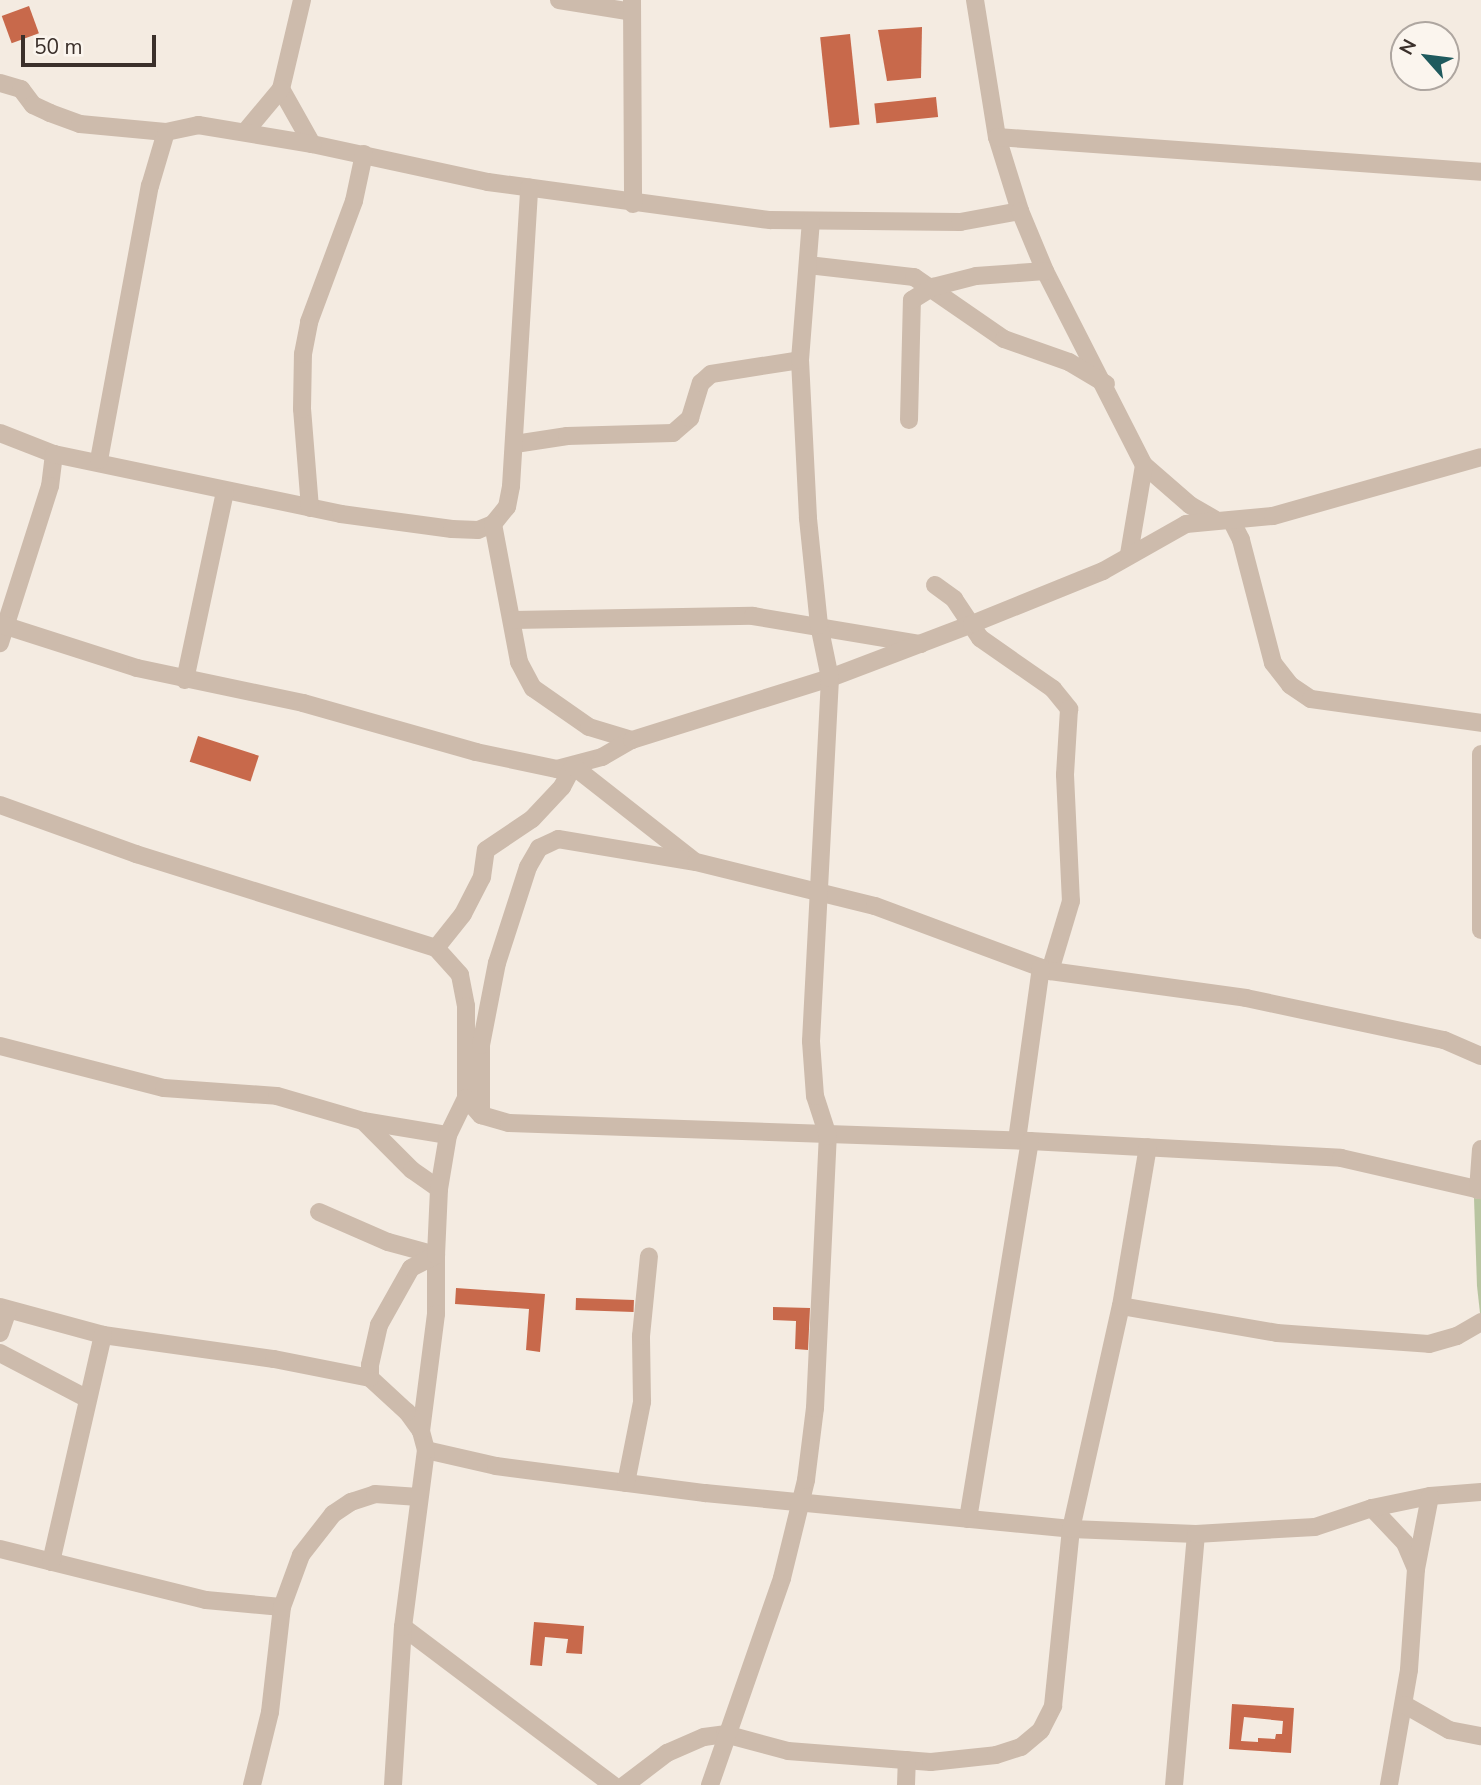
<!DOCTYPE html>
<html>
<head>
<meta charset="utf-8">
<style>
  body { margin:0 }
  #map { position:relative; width:1481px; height:1785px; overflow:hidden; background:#f4ebe1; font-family:"Nunito Sans",sans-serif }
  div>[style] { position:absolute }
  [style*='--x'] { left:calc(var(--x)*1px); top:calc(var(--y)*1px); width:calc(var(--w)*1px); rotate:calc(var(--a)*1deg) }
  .green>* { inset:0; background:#b8c4a0 }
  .building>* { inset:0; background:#c8694b; transform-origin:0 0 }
  .minor>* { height:18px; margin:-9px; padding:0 9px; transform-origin:9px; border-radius:9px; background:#cdbbac }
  span { translate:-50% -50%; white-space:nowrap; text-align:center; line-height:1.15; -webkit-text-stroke:7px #fbf5ee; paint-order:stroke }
  .north { position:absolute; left:1390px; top:21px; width:70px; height:70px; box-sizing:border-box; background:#fbf5ee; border:2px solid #aea6a0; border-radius:50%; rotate:298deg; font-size:19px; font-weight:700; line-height:28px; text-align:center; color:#3b302b }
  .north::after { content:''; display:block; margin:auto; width:24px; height:32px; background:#1f5a5e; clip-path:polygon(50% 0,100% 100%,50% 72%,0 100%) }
  .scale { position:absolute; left:21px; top:35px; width:135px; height:32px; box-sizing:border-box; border:4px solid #3b302b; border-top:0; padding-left:9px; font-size:21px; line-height:24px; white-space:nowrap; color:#3b302b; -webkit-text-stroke:5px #fbf5ee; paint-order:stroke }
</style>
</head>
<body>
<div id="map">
  <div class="green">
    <div style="clip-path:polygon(1474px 1198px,1481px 1199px,1481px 1322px,1477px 1286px)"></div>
  </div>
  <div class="building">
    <div style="left:29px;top:6px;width:29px;height:29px;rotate:70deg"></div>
    <div style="clip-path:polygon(922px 27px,921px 78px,887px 81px,878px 30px)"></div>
    <div style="left:850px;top:34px;width:91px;height:30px;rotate:84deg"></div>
    <div style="left:936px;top:97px;width:20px;height:62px;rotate:84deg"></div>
    <div style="left:198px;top:736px;width:64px;height:27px;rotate:18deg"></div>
    <div style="clip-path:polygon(456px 1288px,545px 1294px,540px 1352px,526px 1350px,529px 1309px,455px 1304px)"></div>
    <div style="left:576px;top:1298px;width:58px;height:12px;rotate:2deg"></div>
    <div style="clip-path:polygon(773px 1307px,810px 1308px,808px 1350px,795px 1349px,796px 1321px,773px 1320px)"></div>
    <div style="clip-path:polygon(534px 1622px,584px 1626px,582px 1654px,566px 1653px,568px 1639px,545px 1637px,542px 1666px,530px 1665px)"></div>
    <div style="clip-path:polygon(evenodd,1232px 1704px,1294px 1708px,1291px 1753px,1229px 1749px,1232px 1704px,1244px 1717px,1283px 1721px,1282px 1734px,1276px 1734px,1275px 1739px,1258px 1738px,1258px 1742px,1241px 1741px,1244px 1717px)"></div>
  </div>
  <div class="minor">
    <div style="--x:302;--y:0;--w:91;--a:103.3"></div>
    <div style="--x:281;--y:89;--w:63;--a:60.6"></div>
    <div style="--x:312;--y:144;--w:180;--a:12.2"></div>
    <div style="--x:488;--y:182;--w:285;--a:7.7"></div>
    <div style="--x:770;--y:220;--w:190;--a:0.6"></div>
    <div style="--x:960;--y:222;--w:61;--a:-10.4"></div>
    <div style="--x:559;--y:0;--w:74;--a:9.3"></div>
    <div style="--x:632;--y:0;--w:204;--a:89.7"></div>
    <div style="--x:975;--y:0;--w:139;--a:80.9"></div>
    <div style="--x:997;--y:137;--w:77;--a:72.7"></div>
    <div style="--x:1020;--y:211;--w:65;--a:67.4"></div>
    <div style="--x:1045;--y:271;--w:218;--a:63"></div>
    <div style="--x:1144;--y:465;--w:61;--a:41"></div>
    <div style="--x:1190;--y:505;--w:28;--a:30"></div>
    <div style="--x:0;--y:83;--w:22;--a:16"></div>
    <div style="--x:21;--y:89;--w:20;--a:53"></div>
    <div style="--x:33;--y:105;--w:19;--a:25"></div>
    <div style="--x:50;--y:113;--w:32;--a:20"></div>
    <div style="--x:80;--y:124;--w:86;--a:5.3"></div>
    <div style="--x:245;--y:132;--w:56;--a:-50.1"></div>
    <div style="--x:997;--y:137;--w:485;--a:4.1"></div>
    <div style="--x:808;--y:265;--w:107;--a:6.5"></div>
    <div style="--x:914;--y:277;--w:109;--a:34.6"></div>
    <div style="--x:1004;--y:339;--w:69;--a:19.5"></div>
    <div style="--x:1069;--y:362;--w:43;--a:30.7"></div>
    <div style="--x:909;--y:420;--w:120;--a:-88.6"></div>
    <div style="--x:912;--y:300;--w:25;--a:-32"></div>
    <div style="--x:933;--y:287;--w:44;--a:-14.3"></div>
    <div style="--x:976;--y:276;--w:69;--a:-4.1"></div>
    <div style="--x:0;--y:433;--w:58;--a:21.3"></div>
    <div style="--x:54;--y:454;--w:32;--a:97"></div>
    <div style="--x:50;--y:486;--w:165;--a:107.7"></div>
    <div style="--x:515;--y:444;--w:53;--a:-8.7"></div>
    <div style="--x:567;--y:436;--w:106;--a:-1.6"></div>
    <div style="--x:673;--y:433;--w:23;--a:-41"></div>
    <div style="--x:690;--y:418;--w:37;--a:-73"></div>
    <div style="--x:701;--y:383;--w:13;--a:-42"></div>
    <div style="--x:711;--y:374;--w:90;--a:-8.9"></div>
    <div style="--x:54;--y:454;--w:293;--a:11.8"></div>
    <div style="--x:341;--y:514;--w:112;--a:7.7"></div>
    <div style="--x:452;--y:529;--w:26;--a:2"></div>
    <div style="--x:478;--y:530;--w:16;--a:-22"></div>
    <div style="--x:493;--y:524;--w:22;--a:-51"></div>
    <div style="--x:507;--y:507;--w:21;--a:-79"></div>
    <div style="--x:511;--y:486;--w:299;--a:-86.5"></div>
    <div style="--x:99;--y:460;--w:279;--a:-79.5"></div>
    <div style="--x:150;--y:186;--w:56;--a:-73.5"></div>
    <div style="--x:166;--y:132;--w:33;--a:-12"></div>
    <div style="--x:198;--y:125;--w:116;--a:9.5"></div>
    <div style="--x:310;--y:508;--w:99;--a:-94.6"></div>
    <div style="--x:302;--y:409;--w:55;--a:-89"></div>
    <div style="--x:303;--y:354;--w:33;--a:-79"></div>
    <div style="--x:309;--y:322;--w:129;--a:-69.6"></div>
    <div style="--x:354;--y:201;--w:48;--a:-78"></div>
    <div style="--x:1232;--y:522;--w:20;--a:63"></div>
    <div style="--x:1241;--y:540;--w:127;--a:75.4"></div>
    <div style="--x:1273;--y:663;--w:28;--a:52"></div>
    <div style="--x:1290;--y:685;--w:25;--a:34"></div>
    <div style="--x:1311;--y:699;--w:172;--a:8"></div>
    <div style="--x:493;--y:524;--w:140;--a:79.3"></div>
    <div style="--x:519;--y:662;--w:30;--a:62"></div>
    <div style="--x:533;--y:688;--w:68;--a:34.9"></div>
    <div style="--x:589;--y:727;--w:45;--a:16.8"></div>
    <div style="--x:1129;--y:554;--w:90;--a:-80.4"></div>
    <div style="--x:935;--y:585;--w:24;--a:36"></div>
    <div style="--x:954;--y:599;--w:47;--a:56.3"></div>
    <div style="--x:980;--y:638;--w:89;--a:34.9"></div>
    <div style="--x:1053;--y:689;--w:26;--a:51"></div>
    <div style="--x:1069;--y:709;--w:66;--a:93.5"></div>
    <div style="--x:1065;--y:775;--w:126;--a:87.3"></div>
    <div style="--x:1071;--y:901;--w:73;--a:106.7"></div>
    <div style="--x:513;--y:620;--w:240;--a:-1"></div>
    <div style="--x:753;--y:616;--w:170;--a:9.5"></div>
    <div style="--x:0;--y:624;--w:144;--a:17.8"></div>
    <div style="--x:137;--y:668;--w:170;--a:11.9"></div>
    <div style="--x:303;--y:703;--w:180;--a:15.8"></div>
    <div style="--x:476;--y:752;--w:83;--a:11.9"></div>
    <div style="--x:557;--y:769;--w:47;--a:-14.9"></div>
    <div style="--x:602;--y:757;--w:34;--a:-30"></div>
    <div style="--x:632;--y:740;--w:207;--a:-17.4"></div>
    <div style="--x:830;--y:678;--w:152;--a:-20.8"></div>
    <div style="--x:972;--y:624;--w:141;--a:-22"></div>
    <div style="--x:1103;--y:571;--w:95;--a:-29.5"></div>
    <div style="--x:1186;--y:524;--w:87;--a:-5.3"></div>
    <div style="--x:1273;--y:516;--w:216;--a:-15.8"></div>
    <div style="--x:185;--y:680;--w:192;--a:-78"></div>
    <div style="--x:1481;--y:754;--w:176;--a:90"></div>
    <div style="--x:0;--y:805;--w:145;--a:19.8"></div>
    <div style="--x:136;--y:854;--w:314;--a:17.4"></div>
    <div style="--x:436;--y:948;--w:36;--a:48"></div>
    <div style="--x:460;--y:975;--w:32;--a:79"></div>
    <div style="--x:466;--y:1006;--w:92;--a:90"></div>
    <div style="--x:466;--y:1098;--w:23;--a:49"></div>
    <div style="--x:481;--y:1115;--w:29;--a:16"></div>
    <div style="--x:509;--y:1123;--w:521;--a:1.98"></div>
    <div style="--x:1030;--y:1141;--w:311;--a:3.1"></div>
    <div style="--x:1341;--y:1158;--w:144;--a:12.9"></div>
    <div style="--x:436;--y:948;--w:43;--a:-51.5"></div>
    <div style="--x:463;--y:914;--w:42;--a:-62.8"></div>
    <div style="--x:482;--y:877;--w:27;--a:-82"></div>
    <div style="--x:486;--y:850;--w:55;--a:-34"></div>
    <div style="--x:532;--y:819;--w:44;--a:-46.8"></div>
    <div style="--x:562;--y:787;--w:24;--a:-62"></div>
    <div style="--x:573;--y:766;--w:152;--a:38.1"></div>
    <div style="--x:0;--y:1046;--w:169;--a:14.4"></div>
    <div style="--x:164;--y:1088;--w:113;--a:4"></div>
    <div style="--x:277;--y:1096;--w:90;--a:16.2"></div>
    <div style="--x:363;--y:1121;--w:86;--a:9.4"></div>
    <div style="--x:448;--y:1135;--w:41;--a:-64.1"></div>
    <div style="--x:481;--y:1115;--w:70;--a:-90"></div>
    <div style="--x:481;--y:1045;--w:84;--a:-79"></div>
    <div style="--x:497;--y:963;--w:101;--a:-72.1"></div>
    <div style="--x:528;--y:867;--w:22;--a:-60"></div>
    <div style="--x:539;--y:848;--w:21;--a:-25"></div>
    <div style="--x:558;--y:839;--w:140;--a:9.5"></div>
    <div style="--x:696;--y:862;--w:184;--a:13.8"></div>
    <div style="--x:875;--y:906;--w:187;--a:20.4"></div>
    <div style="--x:1050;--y:971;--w:198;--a:7.8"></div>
    <div style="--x:1246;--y:998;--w:202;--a:12"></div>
    <div style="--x:1444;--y:1040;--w:40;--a:23.4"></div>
    <div style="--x:363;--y:1121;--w:69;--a:45"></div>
    <div style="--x:412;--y:1170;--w:33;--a:35"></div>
    <div style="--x:1017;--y:1140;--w:174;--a:-82.1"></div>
    <div style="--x:1478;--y:1190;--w:41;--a:-85.8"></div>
    <div style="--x:319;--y:1212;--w:75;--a:23.5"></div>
    <div style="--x:388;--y:1242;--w:50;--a:15.2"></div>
    <div style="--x:436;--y:1255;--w:59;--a:90"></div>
    <div style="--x:436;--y:1314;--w:118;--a:97.3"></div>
    <div style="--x:1121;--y:1306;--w:158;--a:9.8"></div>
    <div style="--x:1277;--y:1333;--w:152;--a:4.1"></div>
    <div style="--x:1429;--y:1344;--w:29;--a:-16"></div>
    <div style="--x:1457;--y:1336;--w:28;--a:-30"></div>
    <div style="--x:0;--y:1307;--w:107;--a:15.2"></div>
    <div style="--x:103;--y:1335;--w:173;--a:8"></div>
    <div style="--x:274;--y:1359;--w:98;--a:11.2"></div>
    <div style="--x:0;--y:1333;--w:24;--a:-71"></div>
    <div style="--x:0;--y:1353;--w:97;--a:27.6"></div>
    <div style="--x:426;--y:1450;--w:72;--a:12.9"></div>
    <div style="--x:496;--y:1466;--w:211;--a:7.4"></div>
    <div style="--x:705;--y:1493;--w:368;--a:5.6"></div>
    <div style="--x:1071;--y:1529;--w:125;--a:2.3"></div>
    <div style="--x:1196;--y:1534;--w:252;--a:95"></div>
    <div style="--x:626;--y:1483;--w:83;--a:-78.8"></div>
    <div style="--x:642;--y:1402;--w:66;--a:-90.9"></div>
    <div style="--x:641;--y:1336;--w:80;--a:-84.3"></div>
    <div style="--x:1372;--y:1508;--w:48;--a:46.7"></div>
    <div style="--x:1405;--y:1543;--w:28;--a:67"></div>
    <div style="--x:1416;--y:1569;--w:101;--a:94"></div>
    <div style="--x:1409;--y:1670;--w:117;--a:99.9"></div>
    <div style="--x:968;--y:1519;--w:383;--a:-80.7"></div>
    <div style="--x:1196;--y:1534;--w:119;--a:-3.4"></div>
    <div style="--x:1315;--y:1527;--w:60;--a:-18.4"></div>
    <div style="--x:1372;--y:1508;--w:59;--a:-11.7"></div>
    <div style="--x:1430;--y:1496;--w:51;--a:-4.5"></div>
    <div style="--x:0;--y:1549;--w:212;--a:13.9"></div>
    <div style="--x:206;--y:1600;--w:76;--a:5.3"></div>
    <div style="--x:51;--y:1562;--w:233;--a:-77.1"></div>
    <div style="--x:1416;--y:1569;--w:74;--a:-79.1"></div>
    <div style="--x:403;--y:1627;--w:263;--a:37"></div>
    <div style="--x:1405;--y:1705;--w:51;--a:29.6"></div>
    <div style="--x:1449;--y:1730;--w:33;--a:11"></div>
    <div style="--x:252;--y:1785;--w:75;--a:-76.1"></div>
    <div style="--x:270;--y:1712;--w:106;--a:-83.5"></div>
    <div style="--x:282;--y:1607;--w:55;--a:-69.9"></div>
    <div style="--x:301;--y:1555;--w:52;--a:-52"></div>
    <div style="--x:333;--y:1514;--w:22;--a:-34"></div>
    <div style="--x:351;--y:1502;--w:25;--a:-18"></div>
    <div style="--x:375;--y:1494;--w:44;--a:3.9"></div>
    <div style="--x:393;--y:1785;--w:158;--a:-86.4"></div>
    <div style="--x:403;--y:1627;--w:178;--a:-82.6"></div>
    <div style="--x:426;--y:1450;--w:20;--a:-105"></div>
    <div style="--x:421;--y:1431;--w:24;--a:-126"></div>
    <div style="--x:407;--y:1412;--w:50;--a:-137.4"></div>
    <div style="--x:370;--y:1378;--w:13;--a:-90"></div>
    <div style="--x:370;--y:1365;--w:41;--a:-77.3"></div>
    <div style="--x:379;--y:1325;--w:65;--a:-60.7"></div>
    <div style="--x:411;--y:1268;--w:28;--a:-27"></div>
    <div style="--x:436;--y:1255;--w:66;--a:-87.4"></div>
    <div style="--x:439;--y:1189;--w:55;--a:-80.5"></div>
    <div style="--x:625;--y:1785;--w:53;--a:-37.3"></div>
    <div style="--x:667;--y:1753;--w:40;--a:-23.4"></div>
    <div style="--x:704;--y:1737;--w:21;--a:-8"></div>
    <div style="--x:725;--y:1734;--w:65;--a:15.1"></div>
    <div style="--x:788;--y:1751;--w:143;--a:4.4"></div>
    <div style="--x:931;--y:1762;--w:65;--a:-6.1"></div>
    <div style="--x:996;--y:1755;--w:26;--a:-18"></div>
    <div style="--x:1021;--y:1747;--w:26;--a:-40"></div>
    <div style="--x:1041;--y:1730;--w:27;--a:-63"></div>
    <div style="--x:1053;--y:1706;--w:178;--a:-84.2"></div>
    <div style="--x:1071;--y:1529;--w:229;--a:-77.4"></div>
    <div style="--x:1121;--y:1306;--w:161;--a:-80.4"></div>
    <div style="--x:710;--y:1785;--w:219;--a:-70.8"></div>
    <div style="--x:782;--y:1578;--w:101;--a:-76.2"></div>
    <div style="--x:806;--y:1480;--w:73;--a:-82.9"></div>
    <div style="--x:815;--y:1408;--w:272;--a:-87.3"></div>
    <div style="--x:828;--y:1136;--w:42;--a:-108"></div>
    <div style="--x:815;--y:1096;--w:55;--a:-94.2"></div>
    <div style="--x:811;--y:1041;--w:363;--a:-87"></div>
    <div style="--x:830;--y:678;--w:54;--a:-101.7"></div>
    <div style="--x:819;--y:625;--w:108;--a:-95.9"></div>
    <div style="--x:808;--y:518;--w:158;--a:-92.9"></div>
    <div style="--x:800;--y:360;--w:139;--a:-85.5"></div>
    <div style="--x:906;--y:1785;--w:25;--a:-88"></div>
  </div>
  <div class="north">N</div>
  <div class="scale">50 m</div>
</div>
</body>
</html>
